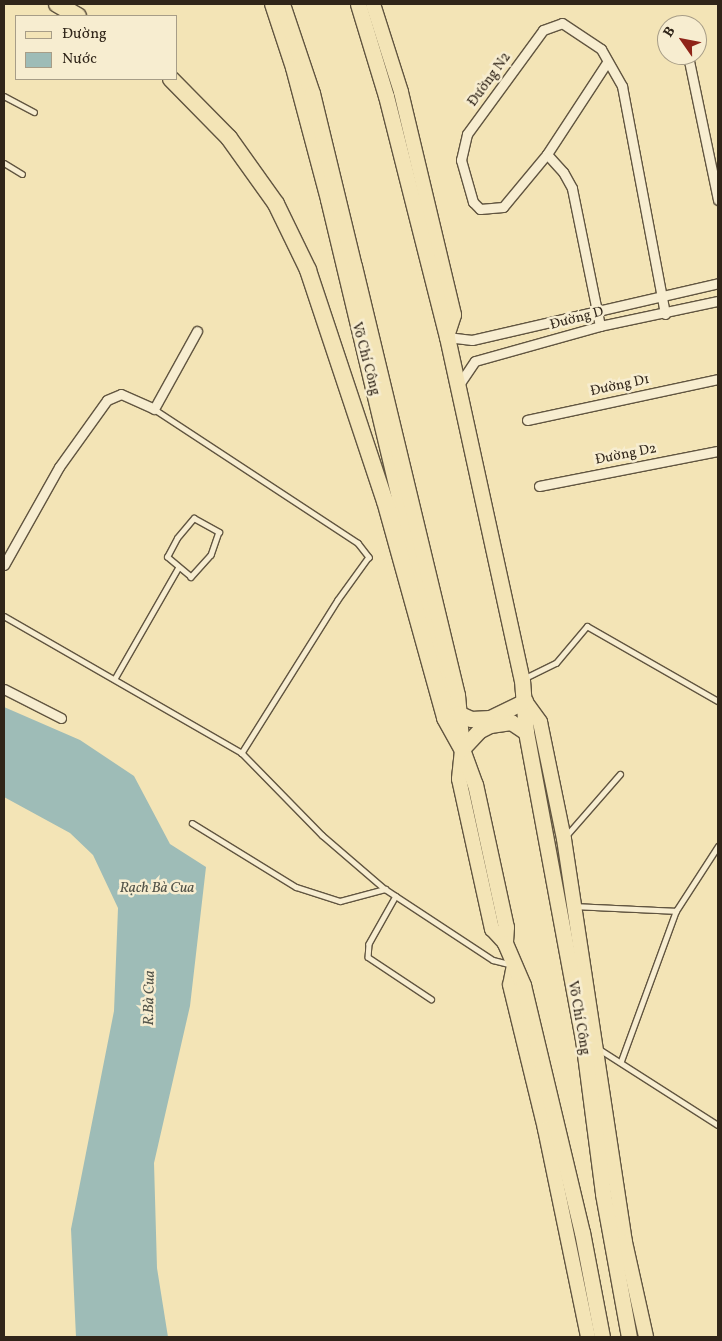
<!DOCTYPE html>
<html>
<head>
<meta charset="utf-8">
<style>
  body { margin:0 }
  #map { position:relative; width:722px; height:1341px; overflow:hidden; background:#f3e4b6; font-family:Vollkorn,serif }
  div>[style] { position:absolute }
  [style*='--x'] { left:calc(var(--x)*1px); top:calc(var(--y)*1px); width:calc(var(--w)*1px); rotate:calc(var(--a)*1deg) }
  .water>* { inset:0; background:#9ebcb7 }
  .roads { filter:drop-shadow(1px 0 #615540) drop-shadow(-1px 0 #615540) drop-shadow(0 1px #615540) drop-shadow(0 -1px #615540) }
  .service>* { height:4.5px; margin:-2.25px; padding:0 2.25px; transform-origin:2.25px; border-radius:2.25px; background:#f7edd0 }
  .minor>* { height:9px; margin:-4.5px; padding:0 4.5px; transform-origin:4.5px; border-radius:4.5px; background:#f7edd0 }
  .primary>* { height:14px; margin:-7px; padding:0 7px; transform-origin:7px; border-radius:7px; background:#f3e4b6 }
  .trunk>* { height:15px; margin:-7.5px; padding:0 7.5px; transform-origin:7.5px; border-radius:7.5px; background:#f3e4b6 }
  .motorway>* { height:16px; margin:-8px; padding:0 8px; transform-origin:8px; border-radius:8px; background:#f3e4b6 }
  span { translate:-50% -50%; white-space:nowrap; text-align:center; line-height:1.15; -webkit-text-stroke:5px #f7edd0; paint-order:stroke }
  .street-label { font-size:14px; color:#302519 }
  .water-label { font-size:15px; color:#515248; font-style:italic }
  .frame { position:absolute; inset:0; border:5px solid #302519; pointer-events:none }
  .legend { position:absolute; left:15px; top:15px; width:162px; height:65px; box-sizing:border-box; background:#f7edd0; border:1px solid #a79d87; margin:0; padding:6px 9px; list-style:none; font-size:15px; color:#302519 }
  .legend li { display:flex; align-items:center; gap:10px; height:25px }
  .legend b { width:25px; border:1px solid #a79d87 }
  .north { position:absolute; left:657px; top:15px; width:50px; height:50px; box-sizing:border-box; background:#f7edd0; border:1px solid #a79d87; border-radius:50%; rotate:303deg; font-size:14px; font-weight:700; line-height:20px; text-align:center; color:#302519 }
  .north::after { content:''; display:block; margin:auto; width:18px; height:22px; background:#8f2418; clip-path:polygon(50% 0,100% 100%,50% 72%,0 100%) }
</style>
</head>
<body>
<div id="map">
  <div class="water">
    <div style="clip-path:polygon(4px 707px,80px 740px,134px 776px,170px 844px,206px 867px,190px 1006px,154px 1163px,157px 1268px,168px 1337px,76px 1337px,71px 1229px,114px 1011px,118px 908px,93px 855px,70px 833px,4px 797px)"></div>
  </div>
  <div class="roads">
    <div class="service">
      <div style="--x:4;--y:96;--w:34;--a:28"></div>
      <div style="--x:4;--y:163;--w:21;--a:31"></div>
      <div style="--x:154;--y:409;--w:244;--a:33.3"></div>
      <div style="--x:358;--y:543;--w:18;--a:52"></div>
      <div style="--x:369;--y:557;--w:53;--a:125.8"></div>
      <div style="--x:338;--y:600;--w:181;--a:122.1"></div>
      <div style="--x:194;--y:518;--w:29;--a:29"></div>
      <div style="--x:219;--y:532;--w:24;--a:109"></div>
      <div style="--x:211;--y:555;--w:30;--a:132"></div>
      <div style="--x:191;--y:577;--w:31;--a:-140"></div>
      <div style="--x:167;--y:557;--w:21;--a:-62"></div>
      <div style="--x:177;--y:538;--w:26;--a:-50"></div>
      <div style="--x:4;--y:616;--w:275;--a:29.9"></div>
      <div style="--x:242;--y:753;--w:115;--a:45.7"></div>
      <div style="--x:322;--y:835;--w:83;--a:40.6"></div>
      <div style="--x:385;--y:889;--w:129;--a:33.3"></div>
      <div style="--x:493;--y:960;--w:16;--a:14"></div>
      <div style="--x:115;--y:678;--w:127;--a:-60.2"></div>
      <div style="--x:525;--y:678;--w:34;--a:-26"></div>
      <div style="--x:556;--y:663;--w:48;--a:-50"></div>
      <div style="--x:587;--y:626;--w:151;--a:29.8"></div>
      <div style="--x:192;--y:823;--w:122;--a:31.6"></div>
      <div style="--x:296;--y:887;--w:46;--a:17.7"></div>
      <div style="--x:340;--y:901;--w:47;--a:-14.9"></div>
      <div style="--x:566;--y:836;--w:82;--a:-48.9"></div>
      <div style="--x:396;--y:896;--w:55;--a:119.4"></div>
      <div style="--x:369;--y:944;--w:13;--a:94"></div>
      <div style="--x:368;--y:957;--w:76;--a:33.7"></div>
      <div style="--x:575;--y:906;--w:101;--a:2.8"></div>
      <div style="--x:599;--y:1049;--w:141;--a:32.6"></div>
      <div style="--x:621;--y:1061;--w:160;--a:-69.9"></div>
      <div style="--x:676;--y:911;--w:77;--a:-57.1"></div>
    </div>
    <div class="minor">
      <div style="--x:688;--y:56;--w:147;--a:78.2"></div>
      <div style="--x:547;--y:154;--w:108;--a:-56.8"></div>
      <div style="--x:600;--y:326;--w:141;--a:-101.5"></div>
      <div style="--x:572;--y:188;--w:18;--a:-119"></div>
      <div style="--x:563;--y:172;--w:24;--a:-132"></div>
      <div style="--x:547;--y:154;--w:69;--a:129.7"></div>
      <div style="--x:503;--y:207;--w:23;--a:175"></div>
      <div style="--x:480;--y:209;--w:10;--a:-135"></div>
      <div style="--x:473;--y:202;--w:44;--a:-105.9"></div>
      <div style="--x:461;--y:160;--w:27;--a:-77"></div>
      <div style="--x:467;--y:134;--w:129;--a:-53.8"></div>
      <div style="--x:543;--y:30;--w:20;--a:-20"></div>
      <div style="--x:562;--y:23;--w:47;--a:33.7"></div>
      <div style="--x:601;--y:49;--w:43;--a:60.4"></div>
      <div style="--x:622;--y:86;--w:232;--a:79.3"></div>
      <div style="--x:447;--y:337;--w:25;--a:7"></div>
      <div style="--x:472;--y:340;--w:253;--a:-13"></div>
      <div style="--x:458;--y:386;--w:30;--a:-56"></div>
      <div style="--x:475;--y:361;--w:130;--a:-15.6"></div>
      <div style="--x:600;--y:326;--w:121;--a:-12"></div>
      <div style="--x:527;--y:420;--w:195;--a:-12.1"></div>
      <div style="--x:539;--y:486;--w:182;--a:-11.1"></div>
      <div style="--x:4;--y:565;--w:112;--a:-60.7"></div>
      <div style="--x:59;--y:467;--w:82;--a:-54.4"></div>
      <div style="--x:107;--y:400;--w:15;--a:-23"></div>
      <div style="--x:121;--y:394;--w:36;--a:24"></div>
      <div style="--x:154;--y:409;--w:89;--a:-61.1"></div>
      <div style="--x:4;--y:689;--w:64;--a:27"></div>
    </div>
    <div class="primary">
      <div style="--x:272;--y:4;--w:67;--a:71.8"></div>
      <div style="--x:293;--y:68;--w:137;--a:75.1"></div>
      <div style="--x:328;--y:200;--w:509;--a:76.59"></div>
      <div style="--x:446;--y:695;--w:22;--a:56"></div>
      <div style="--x:373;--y:4;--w:92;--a:72.3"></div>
      <div style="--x:401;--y:92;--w:229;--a:76.6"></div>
      <div style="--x:454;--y:315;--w:23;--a:108"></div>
      <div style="--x:525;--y:701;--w:26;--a:54"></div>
      <div style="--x:540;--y:722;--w:119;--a:78.4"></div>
      <div style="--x:564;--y:839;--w:408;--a:81.4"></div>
      <div style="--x:625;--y:1242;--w:97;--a:77.5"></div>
      <div style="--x:462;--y:750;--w:29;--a:96"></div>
      <div style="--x:459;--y:779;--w:154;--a:77.6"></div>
      <div style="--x:492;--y:929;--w:19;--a:47"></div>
      <div style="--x:514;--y:965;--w:20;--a:101"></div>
      <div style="--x:510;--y:985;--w:148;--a:76.3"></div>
      <div style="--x:545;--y:1129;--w:212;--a:78.3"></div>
    </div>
    <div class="trunk">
      <div style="--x:282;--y:4;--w:94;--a:71.4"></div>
      <div style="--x:312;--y:93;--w:178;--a:76.4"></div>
      <div style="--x:354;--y:266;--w:441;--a:76.5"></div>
      <div style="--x:457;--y:695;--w:54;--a:84.7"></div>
      <div style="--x:462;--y:749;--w:37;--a:70"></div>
      <div style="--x:475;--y:784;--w:146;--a:77.8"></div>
      <div style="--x:506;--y:927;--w:16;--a:94"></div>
      <div style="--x:505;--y:943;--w:46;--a:66.8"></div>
      <div style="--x:523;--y:985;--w:254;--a:76.6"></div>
      <div style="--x:582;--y:1232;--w:107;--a:79.2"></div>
      <div style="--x:358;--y:4;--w:96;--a:73.1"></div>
      <div style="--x:386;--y:96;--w:249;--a:75.8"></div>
      <div style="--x:447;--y:337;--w:351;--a:77.7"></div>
      <div style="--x:522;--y:680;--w:52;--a:85.6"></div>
      <div style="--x:526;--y:732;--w:312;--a:79.5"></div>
      <div style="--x:583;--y:1039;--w:156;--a:82.6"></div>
      <div style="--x:603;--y:1194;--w:145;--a:79.7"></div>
      <div style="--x:458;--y:713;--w:14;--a:25"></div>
      <div style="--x:471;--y:719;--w:19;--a:-3"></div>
      <div style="--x:490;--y:718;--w:39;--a:-26"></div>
      <div style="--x:462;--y:749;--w:26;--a:-47"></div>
      <div style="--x:480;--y:730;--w:11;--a:-27"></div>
      <div style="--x:490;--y:725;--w:21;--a:-8"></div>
      <div style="--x:511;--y:722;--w:18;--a:34"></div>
    </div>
    <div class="motorway">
      <div style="--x:57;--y:4;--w:24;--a:30"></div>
      <div style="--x:171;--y:79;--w:83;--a:45.5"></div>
      <div style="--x:229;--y:138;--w:81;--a:54.5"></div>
      <div style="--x:276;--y:204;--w:73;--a:64.1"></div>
      <div style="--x:308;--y:270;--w:243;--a:71.6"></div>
      <div style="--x:385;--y:501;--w:225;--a:74.5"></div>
      <div style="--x:445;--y:718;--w:35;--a:61"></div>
    </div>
  </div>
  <div class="street-label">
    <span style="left:490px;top:80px;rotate:-54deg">Đường N2</span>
    <span style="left:577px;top:319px;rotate:-15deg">Đường D</span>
    <span style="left:365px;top:359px;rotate:75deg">Võ Chí Công</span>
    <span style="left:620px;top:386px;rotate:-12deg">Đường D1</span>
    <span style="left:626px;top:455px;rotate:-11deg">Đường D2</span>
    <span style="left:578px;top:1018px;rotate:80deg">Võ Chí Công</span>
  </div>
  <div class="water-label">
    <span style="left:157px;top:889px">Rạch Bà Cua</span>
    <span style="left:150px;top:998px;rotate:-89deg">R.Bà Cua</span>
  </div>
  <div class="frame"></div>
  <ul class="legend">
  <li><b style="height:6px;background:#f3e4b6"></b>Đường</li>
  <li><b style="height:14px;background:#9ebcb7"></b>Nước</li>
  </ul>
  <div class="north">B</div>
</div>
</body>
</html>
